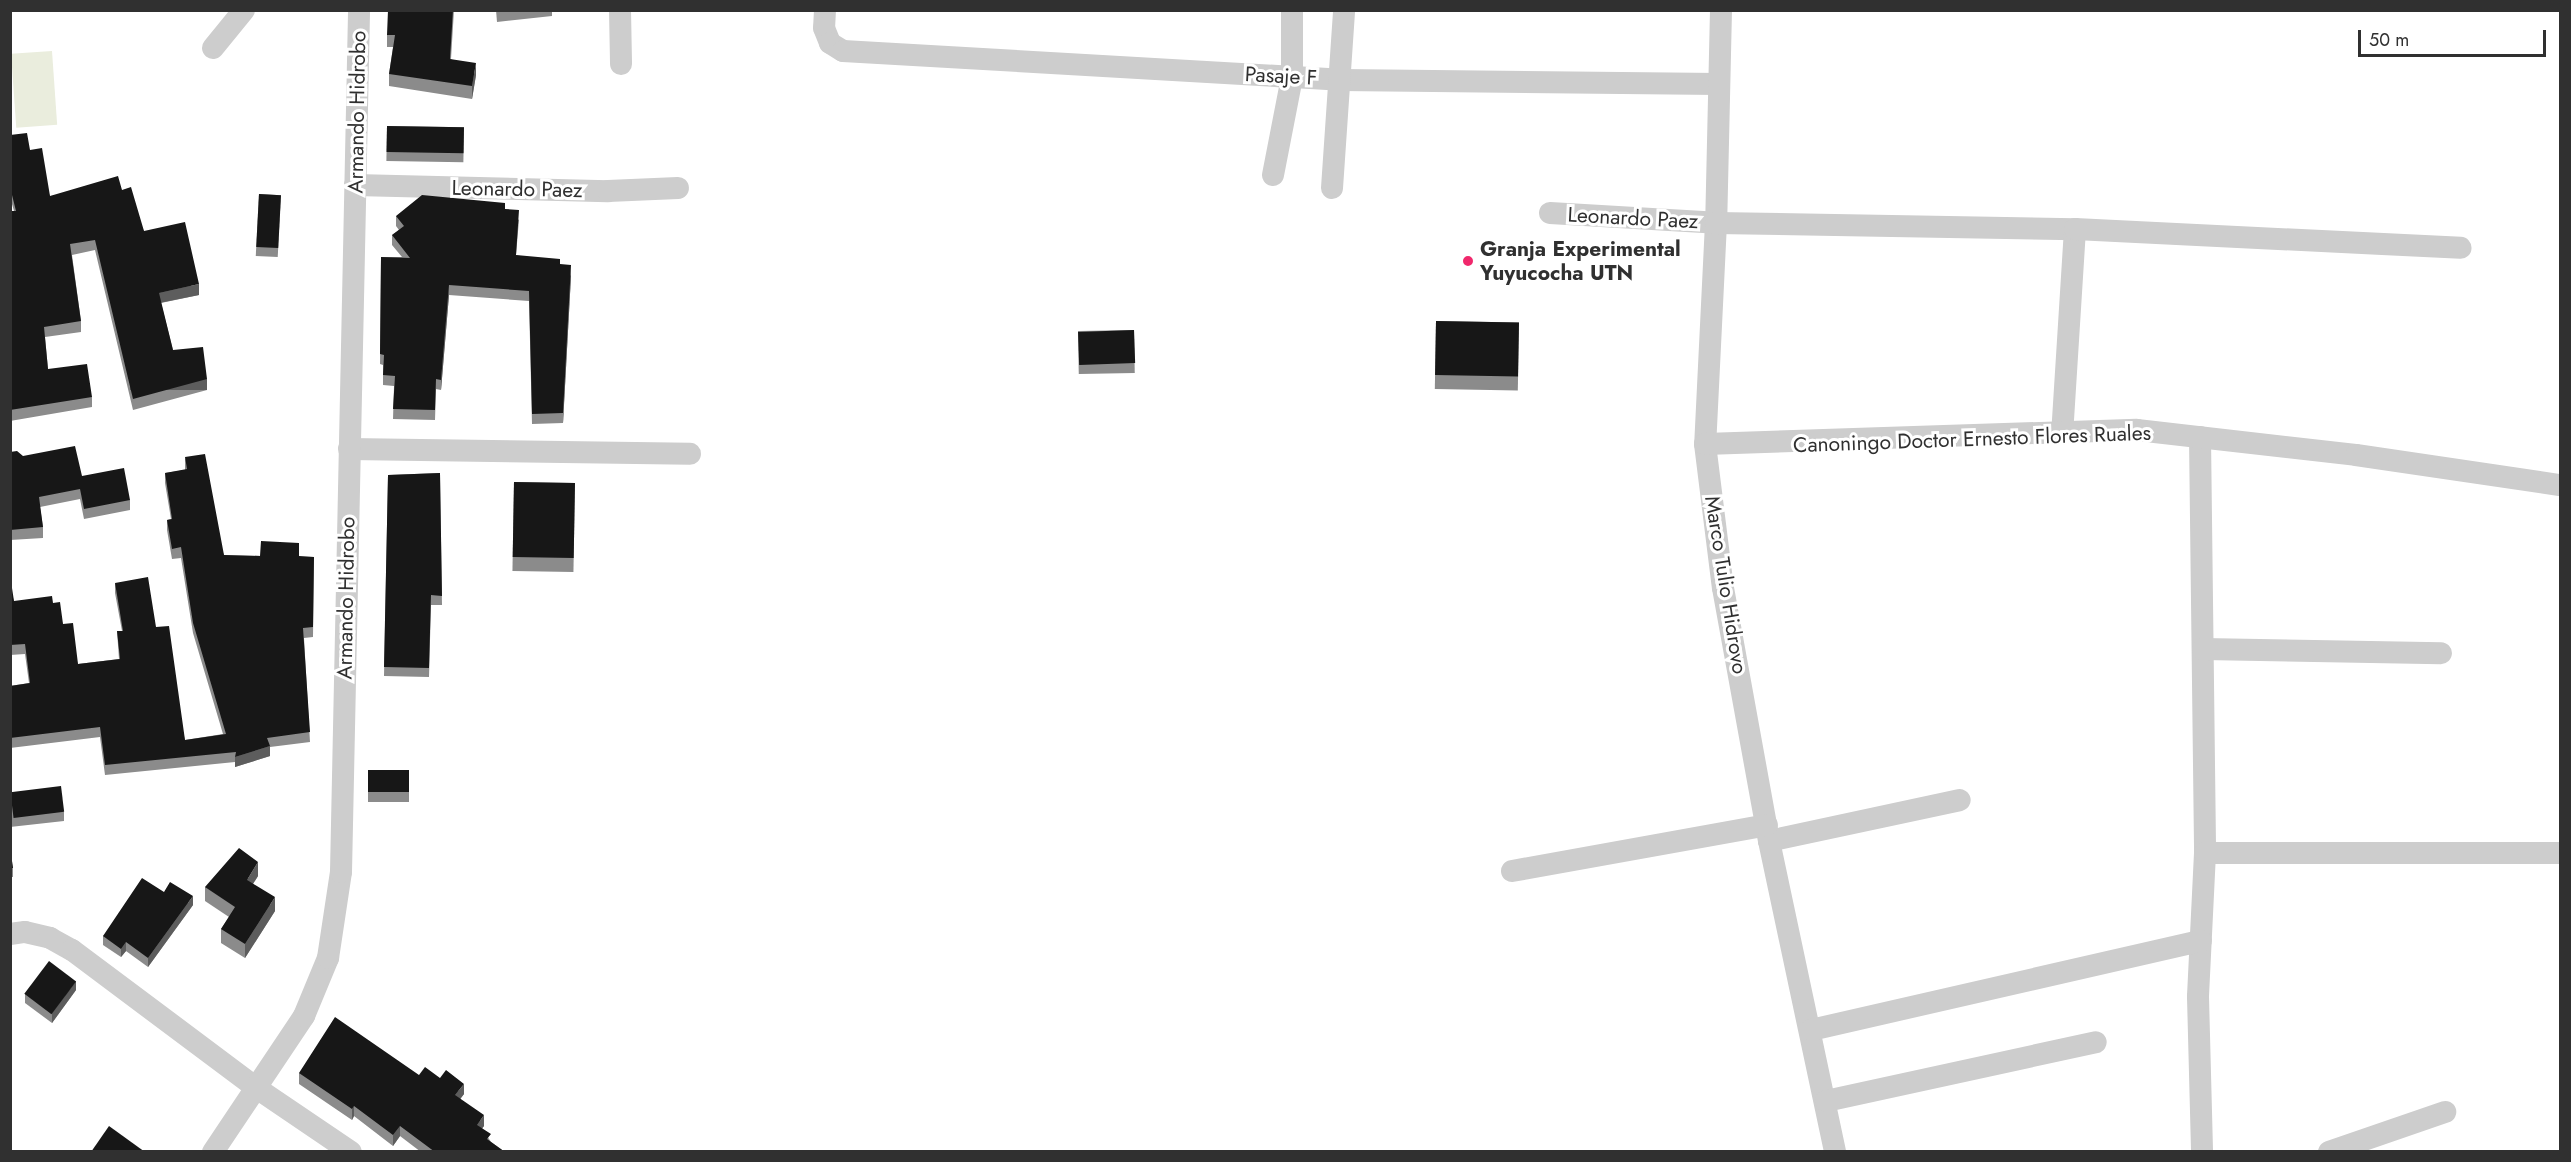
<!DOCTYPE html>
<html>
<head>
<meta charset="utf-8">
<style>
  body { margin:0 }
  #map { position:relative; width:2571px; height:1162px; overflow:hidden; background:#fff; font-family:Jost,sans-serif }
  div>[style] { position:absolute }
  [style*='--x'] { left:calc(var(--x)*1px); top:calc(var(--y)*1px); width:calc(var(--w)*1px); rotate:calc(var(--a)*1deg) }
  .green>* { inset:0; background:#eaeddd; transform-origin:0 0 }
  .street>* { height:22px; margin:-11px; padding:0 11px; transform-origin:11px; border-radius:11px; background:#cdcdcd }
  .wall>* { inset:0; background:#8b8b8b; transform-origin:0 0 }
  .shaded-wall>* { inset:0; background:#5d5d5d; transform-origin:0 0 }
  .building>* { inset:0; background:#171717; transform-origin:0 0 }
  .dots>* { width:16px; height:16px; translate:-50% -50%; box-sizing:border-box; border:3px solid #fff; border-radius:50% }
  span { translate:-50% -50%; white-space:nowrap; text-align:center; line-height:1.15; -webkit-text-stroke:6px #fff; paint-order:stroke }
  .street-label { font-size:21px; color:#303030 }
  .poi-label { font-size:21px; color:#303030; font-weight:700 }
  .left { translate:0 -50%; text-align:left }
  .frame { position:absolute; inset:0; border:12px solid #303030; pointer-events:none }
  .scale { position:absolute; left:2358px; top:30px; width:188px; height:27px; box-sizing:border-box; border:3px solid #303030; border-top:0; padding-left:8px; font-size:18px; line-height:21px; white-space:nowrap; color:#303030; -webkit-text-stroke:4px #fff; paint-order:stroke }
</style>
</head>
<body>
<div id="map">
  <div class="green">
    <div style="left:52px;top:51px;width:74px;height:41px;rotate:86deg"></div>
  </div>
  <div class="street">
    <div style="--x:620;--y:10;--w:54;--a:88.9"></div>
    <div style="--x:825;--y:10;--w:18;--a:93"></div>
    <div style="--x:824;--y:28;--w:16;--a:68"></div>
    <div style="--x:830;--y:43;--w:15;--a:32"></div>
    <div style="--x:843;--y:51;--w:498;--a:3.3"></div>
    <div style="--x:1340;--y:80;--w:379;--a:0.6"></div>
    <div style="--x:1721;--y:10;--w:213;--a:91.3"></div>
    <div style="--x:1716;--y:223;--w:221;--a:92.8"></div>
    <div style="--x:1705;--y:444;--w:145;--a:82.9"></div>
    <div style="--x:1723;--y:588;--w:257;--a:79.7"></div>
    <div style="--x:1769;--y:841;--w:318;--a:78"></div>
    <div style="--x:213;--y:48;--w:49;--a:-50.8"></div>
    <div style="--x:1273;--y:175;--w:100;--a:-79"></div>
    <div style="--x:1292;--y:77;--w:67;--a:-90"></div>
    <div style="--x:355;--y:185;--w:253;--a:1.4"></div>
    <div style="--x:608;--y:191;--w:70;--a:-2.5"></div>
    <div style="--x:1332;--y:188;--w:178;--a:-86.1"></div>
    <div style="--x:1550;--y:213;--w:166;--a:3.4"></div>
    <div style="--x:1716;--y:223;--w:359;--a:1"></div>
    <div style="--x:2075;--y:229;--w:204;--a:93.6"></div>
    <div style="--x:2075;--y:229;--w:386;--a:2.8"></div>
    <div style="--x:2200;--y:437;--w:416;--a:89.3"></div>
    <div style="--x:2205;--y:853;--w:144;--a:92.8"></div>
    <div style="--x:2198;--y:997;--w:155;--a:88.5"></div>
    <div style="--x:1705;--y:444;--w:432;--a:-1.9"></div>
    <div style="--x:2137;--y:430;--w:220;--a:6.5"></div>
    <div style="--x:2356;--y:455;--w:206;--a:8.4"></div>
    <div style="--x:349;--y:449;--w:341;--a:0.8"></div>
    <div style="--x:2203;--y:649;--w:238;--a:1"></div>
    <div style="--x:1769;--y:841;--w:195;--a:-12.1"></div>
    <div style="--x:2205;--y:853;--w:355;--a:0"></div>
    <div style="--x:1512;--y:871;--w:259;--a:-10.2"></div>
    <div style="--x:10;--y:934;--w:15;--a:-8"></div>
    <div style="--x:25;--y:932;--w:26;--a:13"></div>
    <div style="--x:50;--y:938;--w:25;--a:29"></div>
    <div style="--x:72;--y:950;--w:232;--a:36.8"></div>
    <div style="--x:258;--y:1089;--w:112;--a:34.1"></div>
    <div style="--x:1811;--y:1030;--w:400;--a:-12.9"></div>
    <div style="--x:1826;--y:1101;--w:276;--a:-12.3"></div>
    <div style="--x:213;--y:1152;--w:164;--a:-56.2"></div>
    <div style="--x:304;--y:1016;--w:63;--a:-67.5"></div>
    <div style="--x:328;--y:958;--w:87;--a:-81.4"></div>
    <div style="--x:341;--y:872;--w:862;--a:-88.8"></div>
    <div style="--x:2329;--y:1152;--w:123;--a:-19"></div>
  </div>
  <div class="wall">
    <div style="clip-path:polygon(454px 10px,451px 59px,476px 75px,472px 99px,389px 86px,389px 74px,393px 47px,387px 47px,387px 35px)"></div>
    <div style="clip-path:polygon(496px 10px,552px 10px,552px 16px,497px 22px)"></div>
    <div style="left:387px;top:126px;width:77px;height:35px;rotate:1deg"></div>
    <div style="clip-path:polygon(10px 135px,30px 150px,50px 196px,122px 190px,144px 231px,199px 295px,161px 303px,173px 350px,207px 390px,133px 410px,95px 250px,72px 255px,81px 321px,81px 332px,45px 337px,48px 369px,92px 397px,92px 407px,10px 421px,10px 211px,14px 211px,10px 197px)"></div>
    <div style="left:259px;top:194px;width:22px;height:62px;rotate:3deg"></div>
    <div style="clip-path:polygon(505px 209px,519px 220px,516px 255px,560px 265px,571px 276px,563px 423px,532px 424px,529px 301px,449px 295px,441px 390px,436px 389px,435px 420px,393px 419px,394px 386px,383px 385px,383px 365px,380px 364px,381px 257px,402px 257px,392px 245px,392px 235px,399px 230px,396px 226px,396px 216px)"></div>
    <div style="left:1436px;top:321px;width:83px;height:68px;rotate:1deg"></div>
    <div style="left:1134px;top:330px;width:43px;height:56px;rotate:89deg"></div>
    <div style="clip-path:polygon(10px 452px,82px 476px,130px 500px,130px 510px,84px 519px,80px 499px,40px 507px,43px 527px,43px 538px,10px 540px)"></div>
    <div style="clip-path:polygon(185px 457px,224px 555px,314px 557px,313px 637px,304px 638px,310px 742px,270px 747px,270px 756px,235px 767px,235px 762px,105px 775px,100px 737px,10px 748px,10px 686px,29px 683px,25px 654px,10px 655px,10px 588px,14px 601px,53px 603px,63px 624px,78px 664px,119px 659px,117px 631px,122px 631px,115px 593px,115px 583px,156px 627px,185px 740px,223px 734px,193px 633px,181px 558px,172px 559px,167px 530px,167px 520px,171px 519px,165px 483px,165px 473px,185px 470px)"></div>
    <div style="clip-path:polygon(440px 473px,442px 605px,431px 605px,429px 677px,384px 676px,388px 475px)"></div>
    <div style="left:514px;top:482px;width:61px;height:89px;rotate:1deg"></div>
    <div style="left:409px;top:770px;width:32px;height:41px;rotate:90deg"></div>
    <div style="clip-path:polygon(10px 792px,64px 812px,64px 821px,10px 827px)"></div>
    <div style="clip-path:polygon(10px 848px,13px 868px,13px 877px,10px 877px)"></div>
    <div style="clip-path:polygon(258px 876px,253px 884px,275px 911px,245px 958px,221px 943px,221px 929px,229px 917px,205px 901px,205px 887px)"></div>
    <div style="clip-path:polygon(164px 892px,193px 905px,148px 967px,126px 951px,121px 957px,103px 945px,103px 936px)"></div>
    <div style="clip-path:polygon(76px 990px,52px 1023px,25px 1003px,25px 994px)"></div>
    <div style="clip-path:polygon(299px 1073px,419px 1075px,464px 1094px,460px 1099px,484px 1126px,482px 1128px,491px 1142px,505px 1152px,421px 1152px,400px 1136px,393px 1146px,354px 1116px,352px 1120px,299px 1084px)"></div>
  </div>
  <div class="shaded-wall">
    <div style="clip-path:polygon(476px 63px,476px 75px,472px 99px,472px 86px)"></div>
    <div style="clip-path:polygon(571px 265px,571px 276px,563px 423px,563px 413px)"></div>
    <div style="clip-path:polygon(199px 284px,199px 295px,159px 303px,159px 293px)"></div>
    <div style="clip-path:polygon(449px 285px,449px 295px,441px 390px,441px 380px)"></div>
    <div style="left:207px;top:379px;width:11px;height:77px;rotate:90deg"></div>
    <div style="clip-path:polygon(270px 746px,270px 756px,235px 767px,235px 757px)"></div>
    <div style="clip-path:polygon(258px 862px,258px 876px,247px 893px,247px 880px)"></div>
    <div style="clip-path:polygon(193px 896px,193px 905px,148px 967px,148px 958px)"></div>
    <div style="clip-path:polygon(275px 897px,275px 911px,245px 958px,245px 944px)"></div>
    <div style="clip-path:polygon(126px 942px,126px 951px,121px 957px,121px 949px)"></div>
    <div style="clip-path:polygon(76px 981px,76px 990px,52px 1023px,52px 1013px)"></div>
    <div style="clip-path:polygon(464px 1084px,464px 1094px,455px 1106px,455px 1095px)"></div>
    <div style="clip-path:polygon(354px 1106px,354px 1116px,352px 1120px,352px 1109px)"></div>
    <div style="clip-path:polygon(484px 1115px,484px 1126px,477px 1135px,477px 1125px)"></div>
    <div style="clip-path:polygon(400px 1126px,400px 1136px,393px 1146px,393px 1135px)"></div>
  </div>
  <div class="building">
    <div style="clip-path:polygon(388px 10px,453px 10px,450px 59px,476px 63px,472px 86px,389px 74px,395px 35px,387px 35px)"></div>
    <div style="left:387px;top:126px;width:77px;height:26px;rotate:1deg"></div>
    <div style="clip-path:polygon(27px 133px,30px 150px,42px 148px,50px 196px,118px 176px,122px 190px,131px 187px,144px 231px,185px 222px,199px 284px,159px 293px,173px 350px,203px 347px,207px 379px,133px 399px,95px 240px,70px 244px,81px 321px,44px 327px,48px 369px,87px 364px,92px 397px,10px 410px,10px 211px,16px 211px,10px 187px,10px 135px)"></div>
    <div style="left:259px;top:194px;width:22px;height:53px;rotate:3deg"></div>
    <div style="clip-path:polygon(422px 195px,505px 203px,505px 209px,519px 210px,516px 255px,560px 259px,560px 264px,571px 265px,563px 413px,532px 414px,529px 291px,449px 285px,441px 380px,436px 379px,435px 410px,393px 409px,395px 376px,383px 375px,384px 355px,380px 354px,381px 257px,410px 258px,392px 235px,404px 226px,396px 216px)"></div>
    <div style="left:1436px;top:321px;width:83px;height:54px;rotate:1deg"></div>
    <div style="left:1134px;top:330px;width:33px;height:56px;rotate:88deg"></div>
    <div style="clip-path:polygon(75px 446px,82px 476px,124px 468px,130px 500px,84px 509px,80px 489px,39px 497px,43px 527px,10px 530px,10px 452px,17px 451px,23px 456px)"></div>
    <div style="clip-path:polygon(205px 454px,224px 555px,260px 556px,261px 541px,299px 543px,299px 556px,314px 557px,313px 627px,303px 628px,310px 732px,267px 738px,270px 746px,235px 757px,236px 752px,105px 765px,100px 727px,10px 738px,10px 686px,30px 683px,25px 644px,10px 645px,10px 588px,12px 588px,14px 601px,52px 596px,53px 603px,60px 602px,63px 624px,73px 623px,78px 664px,120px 659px,117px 631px,123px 631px,115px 583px,148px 577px,156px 627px,169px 626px,185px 740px,226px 734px,193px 623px,181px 547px,172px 549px,167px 520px,172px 519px,165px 473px,187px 469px,185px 457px)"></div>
    <div style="clip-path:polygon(440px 473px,442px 596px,431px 595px,429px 668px,384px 667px,388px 475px)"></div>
    <div style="left:514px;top:482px;width:61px;height:75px;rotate:1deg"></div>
    <div style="left:409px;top:770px;width:22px;height:41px;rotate:90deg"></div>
    <div style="left:61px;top:786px;width:26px;height:51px;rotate:83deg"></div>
    <div style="clip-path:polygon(10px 848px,13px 868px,10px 868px)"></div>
    <div style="clip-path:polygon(239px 848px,258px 862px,247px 880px,275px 897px,245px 944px,221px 929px,235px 907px,205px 887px)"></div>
    <div style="clip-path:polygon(142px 878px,164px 892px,170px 882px,193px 896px,148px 958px,126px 942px,121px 949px,103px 936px)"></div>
    <div style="left:49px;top:961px;width:34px;height:41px;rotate:37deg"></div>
    <div style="clip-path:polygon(335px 1017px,419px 1075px,425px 1067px,440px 1078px,446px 1070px,464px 1084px,455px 1095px,484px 1115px,477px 1125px,491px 1134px,487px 1139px,505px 1152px,435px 1152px,400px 1126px,393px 1135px,354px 1106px,352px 1109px,299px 1073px)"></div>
    <div style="clip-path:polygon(109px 1126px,145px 1152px,91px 1152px)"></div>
  </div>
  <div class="dots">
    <div style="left:1468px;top:261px;background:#f0286c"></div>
  </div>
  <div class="street-label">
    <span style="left:1281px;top:76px;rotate:3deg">Pasaje F</span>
    <span style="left:357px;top:112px;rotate:-89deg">Armando Hidrobo</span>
    <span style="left:517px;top:189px;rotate:1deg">Leonardo Paez</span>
    <span style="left:1633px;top:218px;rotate:3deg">Leonardo Paez</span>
    <span style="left:1972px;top:439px;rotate:-2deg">Canoningo Doctor Ernesto Flores Ruales</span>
    <span style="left:1726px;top:585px;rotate:81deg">Marco Tulio Hidrovo</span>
    <span style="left:346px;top:598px;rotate:-89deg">Armando Hidrobo</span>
  </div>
  <div class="poi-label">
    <span class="left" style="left:1480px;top:261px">Granja Experimental<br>Yuyucocha UTN</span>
  </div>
  <div class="frame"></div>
  <div class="scale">50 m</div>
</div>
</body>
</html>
